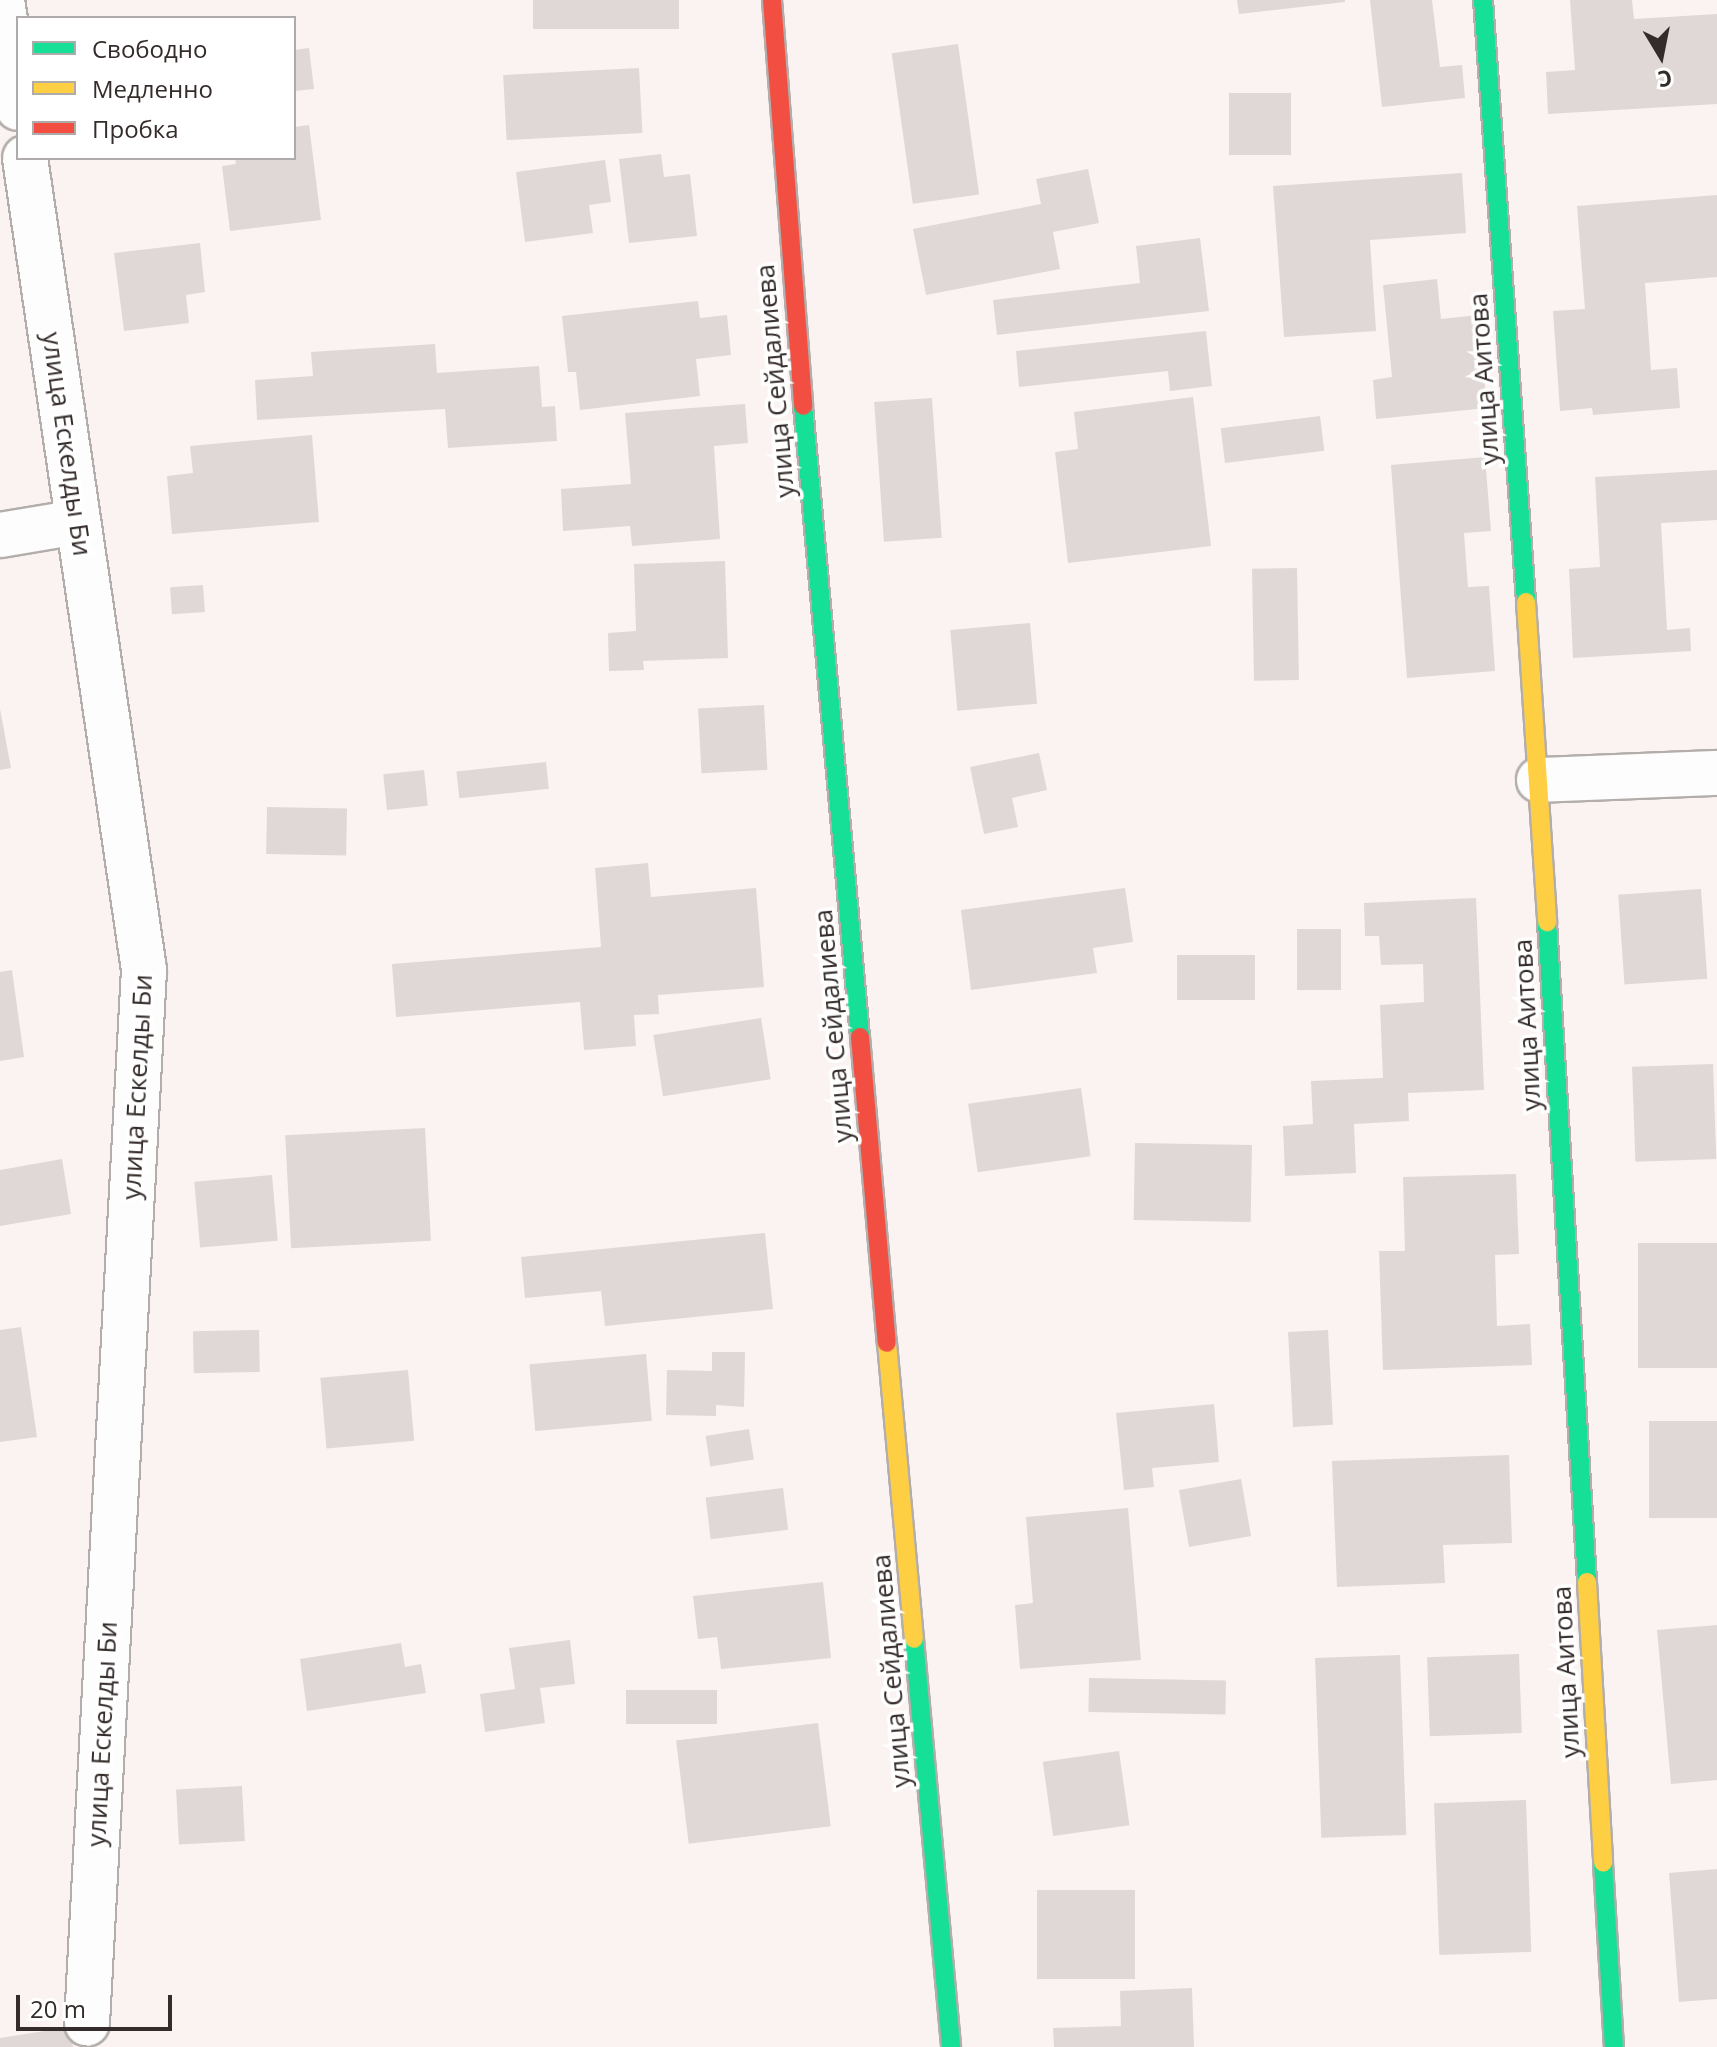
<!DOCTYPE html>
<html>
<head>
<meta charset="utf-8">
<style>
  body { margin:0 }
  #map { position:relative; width:1717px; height:2047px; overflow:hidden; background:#faf3f1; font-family:"Open Sans",sans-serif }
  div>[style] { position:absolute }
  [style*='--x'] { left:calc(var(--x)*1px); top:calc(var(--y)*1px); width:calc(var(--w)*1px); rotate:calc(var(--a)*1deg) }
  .building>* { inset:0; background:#e0d8d7; transform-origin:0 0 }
  .roads { filter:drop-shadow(2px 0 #b3adab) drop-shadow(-2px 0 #b3adab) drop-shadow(0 2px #b3adab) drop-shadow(0 -2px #b3adab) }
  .street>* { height:44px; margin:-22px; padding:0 22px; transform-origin:22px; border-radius:22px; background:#fefdfd }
  .fast>* { height:18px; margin:-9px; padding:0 9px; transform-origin:9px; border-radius:9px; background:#16e098 }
  .slow>* { height:18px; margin:-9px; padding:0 9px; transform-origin:9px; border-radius:9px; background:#ffcf43 }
  .jam>* { height:18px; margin:-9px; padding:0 9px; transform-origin:9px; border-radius:9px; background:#f24e42 }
  span { translate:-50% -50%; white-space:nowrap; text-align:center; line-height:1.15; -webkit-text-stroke:7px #fff; paint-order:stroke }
  .street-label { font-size:26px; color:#342c2a }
  .legend { position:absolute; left:16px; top:16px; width:280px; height:144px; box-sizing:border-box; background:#fff; border:2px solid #aeabaa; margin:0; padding:10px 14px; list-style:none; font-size:24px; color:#342c2a }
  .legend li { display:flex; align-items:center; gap:16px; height:40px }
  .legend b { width:40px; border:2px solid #aeabaa }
  .north { position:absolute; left:1621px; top:16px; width:80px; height:80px; -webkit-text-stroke:6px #fff; paint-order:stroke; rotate:170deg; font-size:22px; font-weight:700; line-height:32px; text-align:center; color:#342c2a }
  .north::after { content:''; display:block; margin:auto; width:28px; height:36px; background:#342c2a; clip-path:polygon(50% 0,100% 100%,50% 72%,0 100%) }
  .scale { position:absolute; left:16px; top:1995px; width:156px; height:36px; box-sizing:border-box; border:4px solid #342c2a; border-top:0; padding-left:10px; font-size:24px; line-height:28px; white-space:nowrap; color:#342c2a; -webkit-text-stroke:6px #fff; paint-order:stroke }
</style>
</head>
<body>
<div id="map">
  <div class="building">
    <div style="left:533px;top:0;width:146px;height:29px"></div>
    <div style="clip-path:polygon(1237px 0,1345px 0,1345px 2px,1239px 14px)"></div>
    <div style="clip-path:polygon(1370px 0,1432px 0,1440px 67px,1462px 65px,1465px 98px,1382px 107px)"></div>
    <div style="clip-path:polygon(1570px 0,1632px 0,1634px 19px,1717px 14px,1717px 104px,1548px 114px,1546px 72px,1575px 70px)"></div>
    <div style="left:958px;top:44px;width:152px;height:67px;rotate:82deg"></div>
    <div style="clip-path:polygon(309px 48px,314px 89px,294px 91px,294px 50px)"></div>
    <div style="left:639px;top:68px;width:65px;height:136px;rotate:87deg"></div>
    <div style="left:1229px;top:93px;width:62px;height:62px"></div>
    <div style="clip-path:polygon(309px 125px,321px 220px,230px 231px,222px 166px,236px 164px,235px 158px,294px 158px,294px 127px)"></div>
    <div style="clip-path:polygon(661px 154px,664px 177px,690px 174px,697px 236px,629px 243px,619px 159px)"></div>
    <div style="clip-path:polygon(605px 160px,611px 202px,589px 205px,593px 233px,525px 242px,516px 172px)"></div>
    <div style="clip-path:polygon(1088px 169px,1099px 223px,1053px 232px,1060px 269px,926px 295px,913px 229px,1041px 204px,1036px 179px)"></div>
    <div style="clip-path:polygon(1462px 173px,1466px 233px,1370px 240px,1376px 331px,1284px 337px,1273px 186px)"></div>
    <div style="clip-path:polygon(1717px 195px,1717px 277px,1645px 283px,1651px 370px,1677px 368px,1680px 408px,1593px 415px,1592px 408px,1560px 411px,1553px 311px,1585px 309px,1577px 206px)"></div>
    <div style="clip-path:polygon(1200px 238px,1209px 311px,997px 335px,993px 300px,1140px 283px,1136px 246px)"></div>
    <div style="clip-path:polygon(200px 243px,205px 292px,186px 295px,189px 323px,124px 331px,114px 253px)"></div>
    <div style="clip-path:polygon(1437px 279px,1441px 319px,1478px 315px,1487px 408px,1376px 419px,1373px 380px,1392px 377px,1383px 285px)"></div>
    <div style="clip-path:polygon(698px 301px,700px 318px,727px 315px,731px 355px,696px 359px,700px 396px,580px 410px,576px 372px,568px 372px,562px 316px)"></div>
    <div style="clip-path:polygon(1206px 331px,1212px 386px,1170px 391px,1168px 371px,1019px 387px,1016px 351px)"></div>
    <div style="clip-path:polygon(435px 344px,437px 373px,539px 366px,542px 407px,555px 406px,557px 441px,448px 448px,445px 409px,257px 420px,255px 380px,313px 376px,311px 352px)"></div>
    <div style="clip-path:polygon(1193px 397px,1211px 546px,1068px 563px,1055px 452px,1078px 449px,1074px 412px)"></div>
    <div style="left:932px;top:398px;width:140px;height:58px;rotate:86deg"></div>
    <div style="clip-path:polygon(745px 404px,748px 443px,714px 446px,720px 539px,632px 546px,630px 526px,563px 531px,561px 489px,631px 484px,625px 413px)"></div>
    <div style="left:1320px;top:416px;width:35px;height:100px;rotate:83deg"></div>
    <div style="clip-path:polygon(312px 435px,319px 522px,172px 534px,167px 476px,193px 473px,190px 446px)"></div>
    <div style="clip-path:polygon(1485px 457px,1491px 531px,1464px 533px,1468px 587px,1489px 586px,1495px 671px,1407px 678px,1391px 465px)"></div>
    <div style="clip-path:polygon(1717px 470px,1717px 520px,1661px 523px,1667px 630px,1690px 628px,1691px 651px,1573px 658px,1569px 569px,1600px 567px,1595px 477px)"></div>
    <div style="clip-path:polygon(725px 561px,728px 658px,643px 661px,644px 670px,609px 671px,608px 633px,636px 631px,634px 564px)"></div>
    <div style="left:1297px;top:568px;width:112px;height:45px;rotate:89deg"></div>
    <div style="left:203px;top:585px;width:27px;height:33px;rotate:86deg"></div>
    <div style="left:1030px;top:623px;width:81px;height:80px;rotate:85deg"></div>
    <div style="left:764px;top:705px;width:65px;height:66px;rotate:87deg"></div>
    <div style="clip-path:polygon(0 709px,11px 768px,0 770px)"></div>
    <div style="clip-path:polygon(1039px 753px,1047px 790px,1012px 798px,1018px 827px,984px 834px,970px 767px)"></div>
    <div style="left:546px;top:762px;width:27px;height:90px;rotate:84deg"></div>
    <div style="left:424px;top:770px;width:36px;height:41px;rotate:84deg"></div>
    <div style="left:267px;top:807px;width:80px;height:47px;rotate:1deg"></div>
    <div style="clip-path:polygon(648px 863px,651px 897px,756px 888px,764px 987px,658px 995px,659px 1014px,634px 1015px,636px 1046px,584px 1050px,580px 1002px,396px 1017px,392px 964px,601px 947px,595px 868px)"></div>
    <div style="clip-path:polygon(1125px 888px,1133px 942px,1093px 948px,1097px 973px,971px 990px,961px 910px)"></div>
    <div style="left:1701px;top:889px;width:90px;height:83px;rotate:86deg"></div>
    <div style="clip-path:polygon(1476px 898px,1484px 1090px,1408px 1093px,1409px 1121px,1354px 1124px,1356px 1173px,1285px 1176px,1283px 1126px,1313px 1124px,1311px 1081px,1383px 1078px,1380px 1005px,1424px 1002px,1423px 964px,1381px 965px,1379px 936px,1365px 936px,1364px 903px)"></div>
    <div style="left:1297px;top:929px;width:44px;height:61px"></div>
    <div style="left:1177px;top:955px;width:78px;height:45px"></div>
    <div style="clip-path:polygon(12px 970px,24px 1057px,0 1061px,0 972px)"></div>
    <div style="left:761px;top:1018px;width:62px;height:109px;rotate:81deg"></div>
    <div style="left:1713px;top:1064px;width:95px;height:81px;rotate:88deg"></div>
    <div style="left:1081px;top:1088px;width:69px;height:114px;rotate:82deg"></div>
    <div style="left:425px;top:1128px;width:113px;height:140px;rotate:87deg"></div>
    <div style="left:1135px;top:1143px;width:117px;height:77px;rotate:1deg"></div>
    <div style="clip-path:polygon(62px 1159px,71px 1214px,0 1226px,0 1170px)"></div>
    <div style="clip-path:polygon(1516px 1174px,1519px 1254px,1495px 1255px,1497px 1326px,1530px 1324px,1532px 1365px,1383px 1370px,1379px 1251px,1405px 1251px,1403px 1177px)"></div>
    <div style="left:272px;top:1175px;width:66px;height:78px;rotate:85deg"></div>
    <div style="clip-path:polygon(765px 1233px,773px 1309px,605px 1326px,601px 1291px,525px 1298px,521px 1257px)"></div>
    <div style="left:1717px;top:1243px;width:125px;height:79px;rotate:90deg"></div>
    <div style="clip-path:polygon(21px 1327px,37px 1437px,0 1442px,0 1330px)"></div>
    <div style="left:259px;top:1330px;width:42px;height:66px;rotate:89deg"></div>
    <div style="left:1328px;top:1330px;width:95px;height:40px;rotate:87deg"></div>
    <div style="clip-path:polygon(712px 1352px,745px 1352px,744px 1407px,716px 1405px,716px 1416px,666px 1415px,667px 1370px,712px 1371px)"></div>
    <div style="left:646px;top:1354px;width:67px;height:117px;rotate:85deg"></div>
    <div style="left:408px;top:1370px;width:71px;height:88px;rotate:85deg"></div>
    <div style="clip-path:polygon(1214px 1404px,1219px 1462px,1152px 1468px,1154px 1487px,1124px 1490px,1116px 1413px)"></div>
    <div style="left:1717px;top:1421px;width:97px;height:68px;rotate:90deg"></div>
    <div style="left:749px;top:1429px;width:31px;height:44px;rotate:81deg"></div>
    <div style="clip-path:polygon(1509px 1455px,1512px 1543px,1443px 1545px,1445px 1583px,1337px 1587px,1332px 1461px)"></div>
    <div style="left:1241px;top:1479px;width:58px;height:63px;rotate:80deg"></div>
    <div style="left:783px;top:1488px;width:42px;height:78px;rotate:83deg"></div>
    <div style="clip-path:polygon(1128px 1508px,1141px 1660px,1020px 1669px,1015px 1605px,1033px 1603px,1026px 1517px)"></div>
    <div style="clip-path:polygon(823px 1582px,831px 1658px,721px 1669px,717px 1637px,698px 1639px,693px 1596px)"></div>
    <div style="clip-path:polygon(1717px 1625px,1717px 1780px,1671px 1784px,1657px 1630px)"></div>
    <div style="clip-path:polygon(570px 1640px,575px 1684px,540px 1688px,545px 1723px,485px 1732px,480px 1694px,515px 1689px,509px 1648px)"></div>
    <div style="clip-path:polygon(401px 1643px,405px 1667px,421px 1664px,426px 1693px,307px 1711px,300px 1659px)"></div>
    <div style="left:1519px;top:1654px;width:79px;height:92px;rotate:88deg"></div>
    <div style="left:1400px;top:1655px;width:180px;height:85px;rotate:88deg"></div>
    <div style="left:1089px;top:1678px;width:137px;height:34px;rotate:1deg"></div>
    <div style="left:717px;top:1690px;width:34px;height:91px;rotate:90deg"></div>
    <div style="left:818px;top:1723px;width:104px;height:143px;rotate:83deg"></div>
    <div style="left:1119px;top:1751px;width:75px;height:77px;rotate:82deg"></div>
    <div style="left:242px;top:1786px;width:55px;height:66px;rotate:87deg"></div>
    <div style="left:1526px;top:1800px;width:152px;height:92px;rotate:88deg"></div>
    <div style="clip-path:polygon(1717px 1869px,1717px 1999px,1679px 2002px,1669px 1873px)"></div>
    <div style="left:1037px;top:1890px;width:98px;height:89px"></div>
    <div style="clip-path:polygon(1192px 1988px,1194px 2047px,1054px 2047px,1053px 2028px,1121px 2026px,1120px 1991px)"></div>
    <div style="clip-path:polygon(70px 2027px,73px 2047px,0 2047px,0 2038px)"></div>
  </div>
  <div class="roads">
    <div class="street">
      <div style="--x:2;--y:0;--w:109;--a:81.6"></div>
      <div style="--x:25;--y:158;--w:821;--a:81.66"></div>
      <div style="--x:144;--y:970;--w:1055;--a:93.1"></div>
      <div style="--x:0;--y:535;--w:79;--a:-9.5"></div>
      <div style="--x:1539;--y:780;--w:178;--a:-2.3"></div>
    </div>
    <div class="fast">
      <div style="--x:1483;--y:0;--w:604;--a:85.91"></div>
      <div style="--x:803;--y:406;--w:634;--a:84.84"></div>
      <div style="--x:1547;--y:922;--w:661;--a:86.53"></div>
      <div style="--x:914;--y:1639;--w:410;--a:84.8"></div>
      <div style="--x:1603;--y:1863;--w:184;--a:86.6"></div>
    </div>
    <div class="slow">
      <div style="--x:1526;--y:602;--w:321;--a:86.2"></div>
      <div style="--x:887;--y:1343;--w:297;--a:84.8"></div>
      <div style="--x:1587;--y:1582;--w:281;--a:86.7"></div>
    </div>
    <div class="jam">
      <div style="--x:772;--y:0;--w:407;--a:85.6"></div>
      <div style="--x:860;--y:1037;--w:307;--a:85"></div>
    </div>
  </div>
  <div class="street-label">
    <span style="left:1484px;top:379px;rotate:-94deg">улица Аитова</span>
    <span style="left:775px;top:381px;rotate:-95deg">улица Сейдалиева</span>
    <span style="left:67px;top:444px;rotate:82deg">улица Ескелды Би</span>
    <span style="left:1527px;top:1025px;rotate:-93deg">улица Аитова</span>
    <span style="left:833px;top:1026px;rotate:-95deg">улица Сейдалиева</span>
    <span style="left:137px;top:1087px;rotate:-87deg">улица Ескелды Би</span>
    <span style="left:891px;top:1671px;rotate:-95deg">улица Сейдалиева</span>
    <span style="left:1566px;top:1672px;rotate:-93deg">улица Аитова</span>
    <span style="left:102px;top:1734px;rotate:-87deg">улица Ескелды Би</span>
  </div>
  <ul class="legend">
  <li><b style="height:10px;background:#16e098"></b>Свободно</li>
  <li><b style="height:10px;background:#ffcf43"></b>Медленно</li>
  <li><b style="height:10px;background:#f24e42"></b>Пробка</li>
  </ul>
  <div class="north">С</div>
  <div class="scale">20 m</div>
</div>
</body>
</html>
